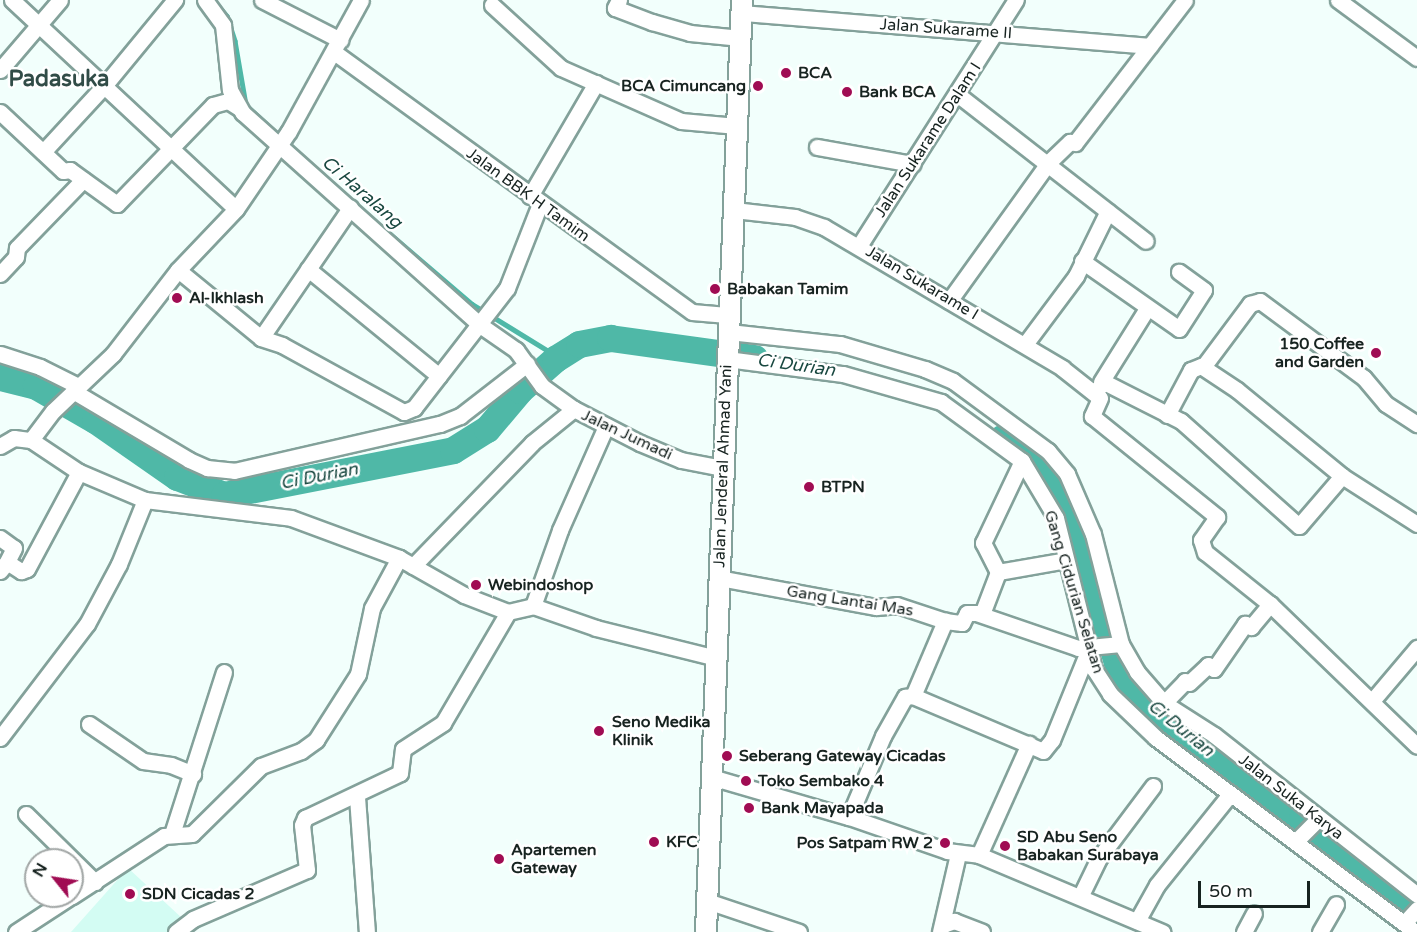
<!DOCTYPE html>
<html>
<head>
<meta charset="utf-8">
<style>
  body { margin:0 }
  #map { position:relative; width:1417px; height:932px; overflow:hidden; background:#f2fffc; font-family:"Varela Round",sans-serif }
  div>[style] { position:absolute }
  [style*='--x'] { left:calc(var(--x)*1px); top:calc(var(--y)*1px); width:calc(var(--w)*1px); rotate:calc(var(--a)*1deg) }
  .built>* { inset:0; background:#d3fcf3 }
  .stream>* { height:4.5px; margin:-2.25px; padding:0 2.25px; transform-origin:2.25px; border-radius:2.25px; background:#4fb8a7 }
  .river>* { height:27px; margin:-13.5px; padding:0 13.5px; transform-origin:13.5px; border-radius:13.5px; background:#4fb8a7 }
  .roads { filter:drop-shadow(2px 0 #83a19a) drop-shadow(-2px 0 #83a19a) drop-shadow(0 2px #83a19a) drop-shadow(0 -2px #83a19a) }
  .minor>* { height:15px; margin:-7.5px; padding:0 7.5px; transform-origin:7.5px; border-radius:7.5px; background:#fff }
  .major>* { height:20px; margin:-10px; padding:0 10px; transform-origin:10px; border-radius:10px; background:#fff }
  .dots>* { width:16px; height:16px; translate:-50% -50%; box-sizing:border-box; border:3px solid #fff; border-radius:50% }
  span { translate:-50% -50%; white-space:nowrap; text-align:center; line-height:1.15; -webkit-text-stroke:5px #fff; paint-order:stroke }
  .street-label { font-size:16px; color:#172320 }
  .poi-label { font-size:16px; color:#172320; font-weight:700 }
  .left { translate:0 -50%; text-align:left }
  .right { translate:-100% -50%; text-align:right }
  .water-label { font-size:18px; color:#194840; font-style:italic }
  .district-label { font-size:22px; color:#314c47; font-weight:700 }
  .north { position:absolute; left:24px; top:848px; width:60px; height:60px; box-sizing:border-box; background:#fff; border:2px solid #a2a7a6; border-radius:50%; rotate:300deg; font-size:16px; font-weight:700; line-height:24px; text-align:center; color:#172320 }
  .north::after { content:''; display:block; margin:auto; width:21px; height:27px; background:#a00c53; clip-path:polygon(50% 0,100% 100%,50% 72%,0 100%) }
  .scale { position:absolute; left:1198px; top:881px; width:112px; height:27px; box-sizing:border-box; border:3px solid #172320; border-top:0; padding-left:8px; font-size:18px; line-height:21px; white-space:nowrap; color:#172320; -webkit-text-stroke:4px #fff; paint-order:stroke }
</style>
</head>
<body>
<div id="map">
  <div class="built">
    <div style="clip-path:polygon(128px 868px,183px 919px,169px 932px,71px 932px)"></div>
  </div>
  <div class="stream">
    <div style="--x:217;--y:4;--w:16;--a:50"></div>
    <div style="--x:227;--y:16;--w:26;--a:72"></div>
    <div style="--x:235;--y:41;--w:65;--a:80.2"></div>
    <div style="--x:246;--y:105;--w:68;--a:42.6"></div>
    <div style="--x:388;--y:232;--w:111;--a:40.6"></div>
    <div style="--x:472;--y:304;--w:101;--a:31.6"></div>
  </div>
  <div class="river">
    <div style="--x:0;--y:377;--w:37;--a:14"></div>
    <div style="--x:36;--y:386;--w:68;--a:30"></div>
    <div style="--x:95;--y:420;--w:100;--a:34.8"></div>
    <div style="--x:177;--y:477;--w:50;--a:21"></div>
    <div style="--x:224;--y:495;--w:233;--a:-11.1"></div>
    <div style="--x:453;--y:450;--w:40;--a:-32"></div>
    <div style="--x:487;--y:429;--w:51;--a:-49.8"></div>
    <div style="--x:520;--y:390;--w:47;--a:-41.5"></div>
    <div style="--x:555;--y:359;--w:28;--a:-32"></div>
    <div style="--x:579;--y:344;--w:32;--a:-11"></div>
    <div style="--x:610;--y:338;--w:146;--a:7.9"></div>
    <div style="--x:1002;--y:438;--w:64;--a:38.7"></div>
    <div style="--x:1052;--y:478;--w:41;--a:57.8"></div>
    <div style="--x:1074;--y:513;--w:163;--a:74"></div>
    <div style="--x:1119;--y:670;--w:61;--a:47.7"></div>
    <div style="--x:1160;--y:715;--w:176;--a:36.2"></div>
    <div style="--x:1302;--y:819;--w:147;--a:38.7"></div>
  </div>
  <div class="roads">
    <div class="minor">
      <div style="--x:12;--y:0;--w:306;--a:43"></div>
      <div style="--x:205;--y:0;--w:31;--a:54"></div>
      <div style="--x:223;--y:25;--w:65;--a:83.9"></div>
      <div style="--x:230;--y:90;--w:26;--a:61"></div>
      <div style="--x:243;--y:113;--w:318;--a:41.8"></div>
      <div style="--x:480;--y:325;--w:44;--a:34.8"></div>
      <div style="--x:516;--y:350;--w:44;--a:54.2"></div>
      <div style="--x:542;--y:386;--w:39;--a:36"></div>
      <div style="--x:574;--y:409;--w:74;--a:27.3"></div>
      <div style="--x:640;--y:443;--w:44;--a:22.5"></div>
      <div style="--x:681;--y:460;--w:43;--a:10.8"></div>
      <div style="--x:262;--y:0;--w:88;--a:27.1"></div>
      <div style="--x:619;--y:0;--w:9;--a:117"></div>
      <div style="--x:615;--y:8;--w:40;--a:21"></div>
      <div style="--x:652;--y:22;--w:40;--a:16"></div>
      <div style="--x:690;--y:33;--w:51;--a:5.6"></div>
      <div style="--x:1338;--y:0;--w:98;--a:36.3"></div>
      <div style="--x:492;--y:5;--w:93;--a:42.4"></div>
      <div style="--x:561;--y:68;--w:131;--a:23.8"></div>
      <div style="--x:681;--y:121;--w:56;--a:5.1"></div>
      <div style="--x:742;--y:13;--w:409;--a:4.6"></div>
      <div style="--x:334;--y:52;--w:442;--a:36"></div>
      <div style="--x:692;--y:312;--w:38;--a:5"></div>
      <div style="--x:0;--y:70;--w:92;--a:-49.4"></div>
      <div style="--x:957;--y:94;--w:239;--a:37.9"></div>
      <div style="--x:0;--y:112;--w:86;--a:43.1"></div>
      <div style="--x:63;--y:171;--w:7;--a:-8"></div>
      <div style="--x:70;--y:170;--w:58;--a:35.9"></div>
      <div style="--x:117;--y:204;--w:138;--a:-45.9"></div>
      <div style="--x:213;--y:105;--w:16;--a:-15"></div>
      <div style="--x:228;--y:101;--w:13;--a:32"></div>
      <div style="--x:817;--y:147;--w:97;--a:10.1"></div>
      <div style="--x:43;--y:152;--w:90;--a:-47.3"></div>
      <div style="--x:104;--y:86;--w:112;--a:-50.5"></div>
      <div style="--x:530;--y:196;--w:131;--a:-59.7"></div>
      <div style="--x:734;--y:210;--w:61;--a:6.5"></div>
      <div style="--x:795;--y:217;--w:31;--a:19"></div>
      <div style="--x:824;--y:227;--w:277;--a:30.6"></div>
      <div style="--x:1062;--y:368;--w:48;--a:38.3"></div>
      <div style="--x:1100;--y:398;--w:20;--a:114"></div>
      <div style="--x:1092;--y:416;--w:161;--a:38.9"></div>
      <div style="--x:1217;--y:517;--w:28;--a:125"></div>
      <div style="--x:1201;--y:540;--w:13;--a:72"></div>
      <div style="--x:1205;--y:552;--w:83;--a:38.7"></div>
      <div style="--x:1270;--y:604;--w:204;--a:44"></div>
      <div style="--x:859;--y:246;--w:292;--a:-57.5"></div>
      <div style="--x:1082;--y:261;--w:118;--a:35"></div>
      <div style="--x:1179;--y:329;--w:46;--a:-57.3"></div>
      <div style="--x:1204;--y:290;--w:31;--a:-144"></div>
      <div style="--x:308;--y:269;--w:169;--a:39.2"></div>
      <div style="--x:178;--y:270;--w:107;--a:39.3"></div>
      <div style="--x:261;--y:338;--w:22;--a:18"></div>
      <div style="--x:282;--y:345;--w:139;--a:28.8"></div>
      <div style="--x:404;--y:412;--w:11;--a:-22"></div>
      <div style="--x:414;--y:408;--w:152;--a:-52.2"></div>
      <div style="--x:507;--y:288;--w:90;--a:-68.6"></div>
      <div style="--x:0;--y:274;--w:23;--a:-47"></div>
      <div style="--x:16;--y:257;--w:9;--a:-84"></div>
      <div style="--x:17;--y:248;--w:95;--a:-45.9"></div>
      <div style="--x:949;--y:301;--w:171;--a:-54.3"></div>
      <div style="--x:1049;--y:162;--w:29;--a:-44"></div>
      <div style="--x:1070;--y:142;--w:5;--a:11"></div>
      <div style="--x:1075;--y:143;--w:180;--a:-52.4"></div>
      <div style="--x:729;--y:332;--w:112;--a:6.2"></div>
      <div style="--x:840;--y:344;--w:89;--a:16.4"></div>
      <div style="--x:925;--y:369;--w:30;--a:23"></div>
      <div style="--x:953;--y:381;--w:118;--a:36.4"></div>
      <div style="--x:1048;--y:451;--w:30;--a:50"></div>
      <div style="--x:1067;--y:474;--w:65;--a:66.6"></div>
      <div style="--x:1093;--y:534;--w:114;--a:75.7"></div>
      <div style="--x:261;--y:338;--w:158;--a:-55.6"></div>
      <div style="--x:1026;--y:343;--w:84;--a:-53.3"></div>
      <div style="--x:1076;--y:276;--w:72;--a:-63.8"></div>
      <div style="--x:0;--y:354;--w:42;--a:18"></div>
      <div style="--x:40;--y:367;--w:42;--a:26.6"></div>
      <div style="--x:727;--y:359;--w:117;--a:7.4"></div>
      <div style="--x:843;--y:374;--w:102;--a:15.9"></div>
      <div style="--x:941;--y:402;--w:100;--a:36.1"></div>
      <div style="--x:1022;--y:461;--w:66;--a:59.2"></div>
      <div style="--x:1056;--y:518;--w:156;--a:75.9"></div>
      <div style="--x:1094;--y:669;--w:30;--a:57"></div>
      <div style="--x:1110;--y:694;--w:64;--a:43.7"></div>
      <div style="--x:1156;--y:738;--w:324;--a:36.8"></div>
      <div style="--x:1203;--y:367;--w:79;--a:-53.3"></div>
      <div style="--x:1250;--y:304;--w:10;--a:-17"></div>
      <div style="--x:1260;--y:301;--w:129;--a:36.5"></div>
      <div style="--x:1364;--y:378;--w:34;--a:50"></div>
      <div style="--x:1386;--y:404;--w:37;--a:33"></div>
      <div style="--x:1101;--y:382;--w:85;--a:-58"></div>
      <div style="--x:73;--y:391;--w:135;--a:30.7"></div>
      <div style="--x:189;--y:460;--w:20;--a:24"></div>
      <div style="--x:207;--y:468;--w:27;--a:6"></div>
      <div style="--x:234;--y:471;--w:211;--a:-12.9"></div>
      <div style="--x:440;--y:424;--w:22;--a:-22"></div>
      <div style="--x:460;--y:416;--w:85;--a:-37.8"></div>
      <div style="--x:1094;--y:393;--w:15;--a:-48"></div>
      <div style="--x:1104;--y:382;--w:86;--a:26.9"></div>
      <div style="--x:1181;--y:421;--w:158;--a:41.7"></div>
      <div style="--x:1299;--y:526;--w:66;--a:-49.3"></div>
      <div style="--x:1167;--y:415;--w:51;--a:-61.9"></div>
      <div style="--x:1191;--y:370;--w:11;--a:-22"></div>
      <div style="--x:1201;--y:366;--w:43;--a:33.7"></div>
      <div style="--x:1237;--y:390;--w:136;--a:39.3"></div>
      <div style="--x:1342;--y:476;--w:89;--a:32.6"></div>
      <div style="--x:31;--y:440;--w:36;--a:-53"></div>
      <div style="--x:53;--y:411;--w:83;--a:-43.5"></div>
      <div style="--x:113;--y:354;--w:106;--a:-52.3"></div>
      <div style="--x:178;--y:270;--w:84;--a:-46.4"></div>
      <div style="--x:236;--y:209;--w:94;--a:-55.8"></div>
      <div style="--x:289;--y:131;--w:149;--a:-61.2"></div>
      <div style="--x:0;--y:446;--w:16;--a:-30"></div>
      <div style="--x:14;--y:438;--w:17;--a:7"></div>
      <div style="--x:31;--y:440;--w:58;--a:33.7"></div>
      <div style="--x:79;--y:472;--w:72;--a:23"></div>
      <div style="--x:145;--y:500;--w:147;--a:7"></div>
      <div style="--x:291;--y:518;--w:115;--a:20.3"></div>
      <div style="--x:399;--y:558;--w:75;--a:29.6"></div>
      <div style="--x:464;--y:595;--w:47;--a:21.1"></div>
      <div style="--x:508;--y:612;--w:26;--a:-13"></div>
      <div style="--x:533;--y:606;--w:67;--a:19.2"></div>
      <div style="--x:596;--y:628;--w:124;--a:14"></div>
      <div style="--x:0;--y:538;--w:17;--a:36"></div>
      <div style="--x:14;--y:548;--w:16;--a:117"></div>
      <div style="--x:413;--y:566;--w:171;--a:-45.9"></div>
      <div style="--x:532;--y:443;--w:54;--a:-39"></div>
      <div style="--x:0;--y:571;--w:11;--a:-52"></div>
      <div style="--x:7;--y:562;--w:17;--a:33"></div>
      <div style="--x:21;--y:571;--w:6;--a:-18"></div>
      <div style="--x:27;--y:569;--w:110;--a:-61.8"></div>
      <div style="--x:998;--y:572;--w:69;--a:-10"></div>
      <div style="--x:719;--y:578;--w:160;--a:10.5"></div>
      <div style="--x:876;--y:607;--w:21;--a:-5"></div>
      <div style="--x:897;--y:605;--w:51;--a:18.4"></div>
      <div style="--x:945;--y:621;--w:17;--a:7"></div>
      <div style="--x:962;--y:623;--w:11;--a:-63"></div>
      <div style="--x:967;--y:613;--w:9;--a:0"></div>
      <div style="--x:976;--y:613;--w:108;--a:18.9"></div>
      <div style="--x:1078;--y:648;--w:43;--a:-5.3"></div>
      <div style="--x:1121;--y:644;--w:32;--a:60"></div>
      <div style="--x:1137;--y:672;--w:41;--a:48.9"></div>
      <div style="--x:1164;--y:703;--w:59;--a:32.6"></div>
      <div style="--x:1214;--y:735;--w:258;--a:38.2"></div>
      <div style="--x:533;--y:606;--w:81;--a:-70.4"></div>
      <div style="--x:560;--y:530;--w:114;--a:-66.1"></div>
      <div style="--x:982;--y:614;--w:45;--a:-69.1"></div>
      <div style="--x:998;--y:572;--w:33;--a:-117"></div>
      <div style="--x:983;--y:543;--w:91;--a:-64.6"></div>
      <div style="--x:913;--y:696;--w:141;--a:22.9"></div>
      <div style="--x:1043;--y:751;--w:14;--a:-51"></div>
      <div style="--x:1052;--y:740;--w:98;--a:-67.9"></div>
      <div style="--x:1372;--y:701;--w:70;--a:-49.7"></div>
      <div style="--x:1164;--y:703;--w:30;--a:-46"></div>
      <div style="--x:1185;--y:681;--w:4;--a:27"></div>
      <div style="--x:1189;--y:683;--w:26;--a:-43"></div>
      <div style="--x:1208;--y:665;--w:7;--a:34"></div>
      <div style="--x:1214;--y:669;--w:55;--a:-55.4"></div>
      <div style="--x:1245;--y:624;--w:7;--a:27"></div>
      <div style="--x:1251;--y:627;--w:30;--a:-50"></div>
      <div style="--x:89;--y:724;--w:65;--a:34.4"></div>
      <div style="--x:143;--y:761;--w:28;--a:8"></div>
      <div style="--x:171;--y:765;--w:24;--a:22"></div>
      <div style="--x:0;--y:738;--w:143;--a:-52.7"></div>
      <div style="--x:87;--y:624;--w:68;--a:-61.9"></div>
      <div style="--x:119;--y:564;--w:69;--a:-67.9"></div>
      <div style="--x:711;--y:777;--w:144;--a:16.2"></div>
      <div style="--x:849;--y:817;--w:104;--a:19.1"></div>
      <div style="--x:947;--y:851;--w:32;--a:7"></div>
      <div style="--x:979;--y:855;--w:199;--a:22.8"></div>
      <div style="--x:357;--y:797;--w:135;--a:85.8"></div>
      <div style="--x:26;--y:814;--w:97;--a:44.6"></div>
      <div style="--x:849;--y:817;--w:88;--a:-67.2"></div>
      <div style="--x:883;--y:736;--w:45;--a:-60.6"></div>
      <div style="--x:905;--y:697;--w:8;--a:-7"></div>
      <div style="--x:913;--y:696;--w:82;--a:-66.9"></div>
      <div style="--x:172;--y:834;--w:170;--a:-72.2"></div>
      <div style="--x:1297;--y:840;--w:31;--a:-45"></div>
      <div style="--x:979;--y:855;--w:122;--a:-65.8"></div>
      <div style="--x:1081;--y:895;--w:41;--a:-64.1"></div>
      <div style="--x:1099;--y:858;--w:90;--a:-53.1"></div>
      <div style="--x:72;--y:896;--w:110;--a:-33.1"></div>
      <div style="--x:164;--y:836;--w:28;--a:-4"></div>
      <div style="--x:192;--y:834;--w:97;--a:-44.6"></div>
      <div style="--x:261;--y:766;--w:43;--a:-20.6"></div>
      <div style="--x:301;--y:751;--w:19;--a:-36"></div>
      <div style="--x:316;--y:740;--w:78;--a:-57.5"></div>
      <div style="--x:358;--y:674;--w:67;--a:-78"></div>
      <div style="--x:372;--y:608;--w:57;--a:-61.6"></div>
      <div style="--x:707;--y:901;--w:97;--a:18.6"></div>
      <div style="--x:1137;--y:921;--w:41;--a:-60.9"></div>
      <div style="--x:1157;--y:885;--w:112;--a:-51.2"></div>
      <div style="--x:1405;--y:922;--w:18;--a:-47"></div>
      <div style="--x:943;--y:925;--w:12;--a:-20"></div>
      <div style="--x:954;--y:921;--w:30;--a:21"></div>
      <div style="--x:16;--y:932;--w:66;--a:-33.2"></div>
      <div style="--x:176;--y:932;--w:21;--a:-37"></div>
      <div style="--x:193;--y:919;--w:124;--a:-23.3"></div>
      <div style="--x:307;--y:870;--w:45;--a:-96.3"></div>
      <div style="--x:302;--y:825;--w:8;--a:-67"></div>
      <div style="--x:305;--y:818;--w:105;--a:-25.3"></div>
      <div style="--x:400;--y:773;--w:24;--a:-83"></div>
      <div style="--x:403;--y:749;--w:48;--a:-33"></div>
      <div style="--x:443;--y:723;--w:129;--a:-59.6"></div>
      <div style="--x:940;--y:932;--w:80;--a:-77"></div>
      <div style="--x:1244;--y:932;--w:21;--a:-62"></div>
      <div style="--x:1320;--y:932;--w:32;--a:-60"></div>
    </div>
    <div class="major">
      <div style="--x:706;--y:932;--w:933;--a:-87.79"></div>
    </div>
  </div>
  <div class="dots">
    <div style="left:786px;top:73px;background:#a00c53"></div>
    <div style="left:758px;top:86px;background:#a00c53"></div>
    <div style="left:847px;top:92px;background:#a00c53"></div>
    <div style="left:715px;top:289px;background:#a00c53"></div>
    <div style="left:177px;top:298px;background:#a00c53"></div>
    <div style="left:1376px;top:353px;background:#a00c53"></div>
    <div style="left:809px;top:487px;background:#a00c53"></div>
    <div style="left:476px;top:585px;background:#a00c53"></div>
    <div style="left:599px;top:731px;background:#a00c53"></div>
    <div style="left:727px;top:756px;background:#a00c53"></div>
    <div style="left:746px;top:781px;background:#a00c53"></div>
    <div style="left:749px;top:808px;background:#a00c53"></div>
    <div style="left:654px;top:842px;background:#a00c53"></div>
    <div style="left:945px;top:843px;background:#a00c53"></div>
    <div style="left:1005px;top:846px;background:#a00c53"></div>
    <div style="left:499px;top:859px;background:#a00c53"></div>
    <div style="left:130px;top:894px;background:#a00c53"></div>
  </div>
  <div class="street-label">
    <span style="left:946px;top:29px;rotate:4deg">Jalan Sukarame II</span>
    <span style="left:928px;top:140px;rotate:-57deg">Jalan Sukarame Dalam I</span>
    <span style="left:528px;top:195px;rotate:36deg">Jalan BBK H Tamim</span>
    <span style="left:922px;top:283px;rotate:31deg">Jalan Sukarame I</span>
    <span style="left:627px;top:435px;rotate:25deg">Jalan Jumadi</span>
    <span style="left:723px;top:466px;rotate:-88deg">Jalan Jenderal Ahmad Yani</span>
    <span style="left:1074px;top:592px;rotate:73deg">Gang Cidurian Selatan</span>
    <span style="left:850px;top:601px;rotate:9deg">Gang Lantai Mas</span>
    <span style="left:1291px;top:797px;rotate:38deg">Jalan Suka Karya</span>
  </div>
  <div class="poi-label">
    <span class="left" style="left:798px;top:73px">BCA</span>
    <span class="right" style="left:746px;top:86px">BCA Cimuncang</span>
    <span class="left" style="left:859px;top:92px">Bank BCA</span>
    <span class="left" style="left:727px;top:289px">Babakan Tamim</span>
    <span class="left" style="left:189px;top:298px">Al-Ikhlash</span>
    <span class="right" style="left:1364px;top:353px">150 Coffee<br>and Garden</span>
    <span class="left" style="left:821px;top:487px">BTPN</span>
    <span class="left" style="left:488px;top:585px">Webindoshop</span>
    <span class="left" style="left:612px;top:731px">Seno Medika<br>Klinik</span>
    <span class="left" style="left:739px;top:756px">Seberang Gateway Cicadas</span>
    <span class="left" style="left:758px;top:781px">Toko Sembako 4</span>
    <span class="left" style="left:761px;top:808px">Bank Mayapada</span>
    <span class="left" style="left:1017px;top:846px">SD Abu Seno<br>Babakan Surabaya</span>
    <span class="left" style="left:666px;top:842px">KFC</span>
    <span class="right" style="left:933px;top:843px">Pos Satpam RW 2</span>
    <span class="left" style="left:511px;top:859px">Apartemen<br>Gateway</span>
    <span class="left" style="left:142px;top:894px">SDN Cicadas 2</span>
  </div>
  <div class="water-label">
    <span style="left:362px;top:192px;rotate:41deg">Ci Haralang</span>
    <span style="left:796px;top:365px;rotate:8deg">Ci Durian</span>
    <span style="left:319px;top:476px;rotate:-11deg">Ci Durian</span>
    <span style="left:1181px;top:728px;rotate:39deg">Ci Durian</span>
  </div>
  <div class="district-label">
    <span style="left:59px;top:80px">Padasuka</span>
  </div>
  <div class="north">N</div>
  <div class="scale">50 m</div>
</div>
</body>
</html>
